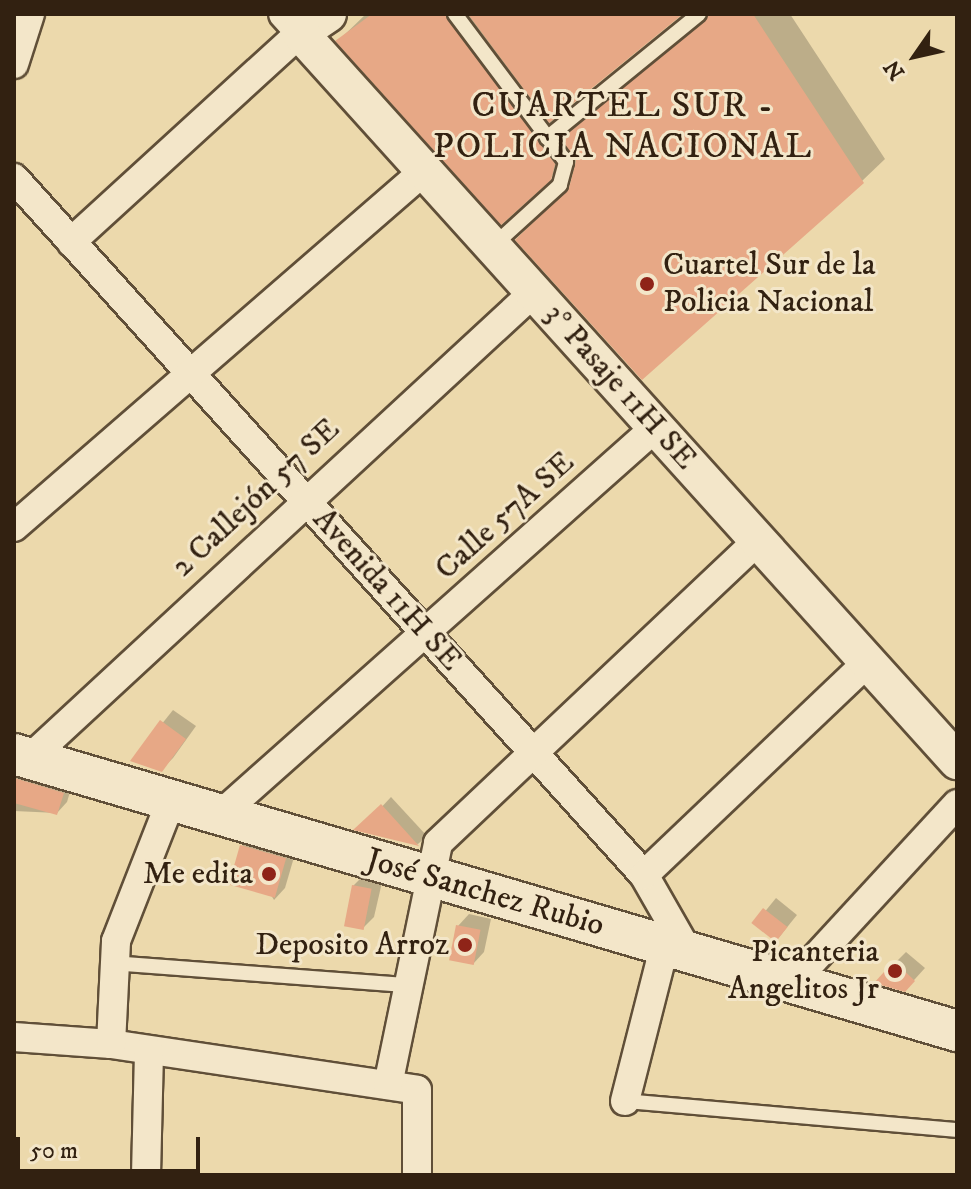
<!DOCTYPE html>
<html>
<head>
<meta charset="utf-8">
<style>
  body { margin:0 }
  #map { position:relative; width:971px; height:1189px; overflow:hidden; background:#ecd9ac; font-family:"IM FELL DW Pica",serif }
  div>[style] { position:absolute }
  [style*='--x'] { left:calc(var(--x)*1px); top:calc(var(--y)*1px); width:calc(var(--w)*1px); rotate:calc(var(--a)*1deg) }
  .shadow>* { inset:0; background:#0003; transform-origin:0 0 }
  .building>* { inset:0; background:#e7a886; transform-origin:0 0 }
  .roads { filter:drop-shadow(2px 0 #604f38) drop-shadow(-2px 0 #604f38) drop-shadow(0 2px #604f38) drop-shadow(0 -2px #604f38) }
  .service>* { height:14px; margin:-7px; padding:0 7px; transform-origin:7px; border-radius:7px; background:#f3e6c9 }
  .minor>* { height:28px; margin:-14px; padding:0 14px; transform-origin:14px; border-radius:14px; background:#f3e6c9 }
  .tertiary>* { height:36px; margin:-18px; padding:0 18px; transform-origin:18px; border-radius:18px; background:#f3e6c9 }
  .secondary>* { height:40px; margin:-20px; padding:0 20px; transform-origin:20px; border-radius:20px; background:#f3e6c9 }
  .dots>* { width:22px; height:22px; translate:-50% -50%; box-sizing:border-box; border:4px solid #f3e6c9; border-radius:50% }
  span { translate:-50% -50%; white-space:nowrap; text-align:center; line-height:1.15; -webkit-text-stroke:6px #f3e6c9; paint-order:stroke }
  .poi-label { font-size:32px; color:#322111 }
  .left { translate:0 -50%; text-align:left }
  .right { translate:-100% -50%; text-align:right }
  .street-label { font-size:32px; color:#322111 }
  .quarter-label { font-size:36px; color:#322111; letter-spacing:2px }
  .frame { position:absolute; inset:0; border:16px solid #322111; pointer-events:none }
  .north { position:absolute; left:875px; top:16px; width:80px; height:80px; -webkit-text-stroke:6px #f3e6c9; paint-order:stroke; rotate:236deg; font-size:22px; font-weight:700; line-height:32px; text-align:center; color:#322111 }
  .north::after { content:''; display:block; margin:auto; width:28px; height:36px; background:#322111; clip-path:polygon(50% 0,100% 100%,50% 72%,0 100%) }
  .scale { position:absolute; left:16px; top:1137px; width:184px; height:36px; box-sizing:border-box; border:4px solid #322111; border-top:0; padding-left:10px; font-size:24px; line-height:28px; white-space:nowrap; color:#322111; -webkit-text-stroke:6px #f3e6c9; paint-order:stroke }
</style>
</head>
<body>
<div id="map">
  <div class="shadow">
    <div style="clip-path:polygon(366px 14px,680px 14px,557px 114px,571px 133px,708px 14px,790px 14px,885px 159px,862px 181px,572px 188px,574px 154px,550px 178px,338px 41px)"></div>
    <div style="clip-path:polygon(173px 710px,196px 726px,173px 758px,161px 770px,133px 760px)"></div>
    <div style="clip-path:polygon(14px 765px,73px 782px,67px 802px,57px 813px,14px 811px)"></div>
    <div style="clip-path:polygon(391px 797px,427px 836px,418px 844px,360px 830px)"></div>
    <div style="clip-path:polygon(253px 835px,297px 847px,285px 888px,274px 900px,242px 846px)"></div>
    <div style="clip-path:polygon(365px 874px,383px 878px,374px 917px,363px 928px,353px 886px)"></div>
    <div style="left:776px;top:898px;width:27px;height:33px;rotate:39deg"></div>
    <div style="clip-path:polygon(469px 914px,491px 919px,484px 952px,473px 964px,458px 926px)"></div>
    <div style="clip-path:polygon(906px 952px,925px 968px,905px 990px,895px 963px)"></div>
  </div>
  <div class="building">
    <div style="clip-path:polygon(372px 14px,445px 14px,555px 164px,551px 180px,501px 225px,335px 41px)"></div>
    <div style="clip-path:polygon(468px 14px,683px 14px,549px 123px)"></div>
    <div style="clip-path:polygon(709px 14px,753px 14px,864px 183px,642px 380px,515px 240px,569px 188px,576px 161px,561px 139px)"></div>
    <div style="clip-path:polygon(160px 720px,186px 739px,162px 772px,130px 761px)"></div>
    <div style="clip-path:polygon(14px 778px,64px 793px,57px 815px,14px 803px)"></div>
    <div style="clip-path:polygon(381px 804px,419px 846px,353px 830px)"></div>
    <div style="left:240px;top:845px;width:48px;height:41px;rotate:16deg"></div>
    <div style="left:352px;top:885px;width:20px;height:42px;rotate:11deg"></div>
    <div style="left:763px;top:908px;width:31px;height:19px;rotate:38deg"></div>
    <div style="left:456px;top:925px;width:25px;height:36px;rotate:11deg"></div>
    <div style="clip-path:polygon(894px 961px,915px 981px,905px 992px,874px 983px)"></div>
  </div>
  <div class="roads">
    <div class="service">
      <div style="--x:455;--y:14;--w:185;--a:53.1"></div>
      <div style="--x:566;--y:162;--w:24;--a:105"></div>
      <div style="--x:560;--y:185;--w:91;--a:137.7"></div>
      <div style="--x:547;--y:138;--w:196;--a:-39.2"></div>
      <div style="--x:112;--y:963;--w:297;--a:4.3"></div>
      <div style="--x:625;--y:1101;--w:333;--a:5"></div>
    </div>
    <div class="minor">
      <div style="--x:14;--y:64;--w:52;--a:-72.3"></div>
      <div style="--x:14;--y:178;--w:940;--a:47.89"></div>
      <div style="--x:644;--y:875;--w:86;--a:60.2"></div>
      <div style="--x:71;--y:242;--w:310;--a:-42.4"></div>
      <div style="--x:300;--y:33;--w:25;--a:-132"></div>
      <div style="--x:14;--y:527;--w:543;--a:-40.97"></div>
      <div style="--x:29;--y:759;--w:688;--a:-42.76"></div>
      <div style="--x:220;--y:815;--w:584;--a:-41.67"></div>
      <div style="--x:644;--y:875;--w:309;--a:-43.6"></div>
      <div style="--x:793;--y:982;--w:242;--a:-47.3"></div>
      <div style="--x:14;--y:1037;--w:97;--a:4.1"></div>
      <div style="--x:111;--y:1044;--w:309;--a:8.5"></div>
      <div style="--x:417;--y:1090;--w:85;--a:90"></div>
      <div style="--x:111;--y:1044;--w:103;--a:-87.2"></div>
      <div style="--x:116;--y:941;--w:150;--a:-68.6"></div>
      <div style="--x:388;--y:1085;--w:247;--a:-78.3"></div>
      <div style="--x:438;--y:843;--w:441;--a:-43.4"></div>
      <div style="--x:625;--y:1101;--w:162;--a:-75.7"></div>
      <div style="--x:146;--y:1175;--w:124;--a:-88.6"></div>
    </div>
    <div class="tertiary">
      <div style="--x:328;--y:14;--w:34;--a:146"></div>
      <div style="--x:300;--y:33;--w:981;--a:47.93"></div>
    </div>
    <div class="secondary">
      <div style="--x:14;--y:754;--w:983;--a:16.37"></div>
    </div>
  </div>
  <div class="dots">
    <div style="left:647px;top:284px;background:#8f2418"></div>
    <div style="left:269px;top:874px;background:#8f2418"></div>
    <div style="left:465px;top:945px;background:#8f2418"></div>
    <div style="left:895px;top:971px;background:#8f2418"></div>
  </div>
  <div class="poi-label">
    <span class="left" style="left:663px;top:284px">Cuartel Sur de la<br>Policia Nacional</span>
    <span class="right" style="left:253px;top:874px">Me edita</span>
    <span class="right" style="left:449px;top:945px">Deposito Arroz</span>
    <span class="right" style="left:879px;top:971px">Picanteria<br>Angelitos Jr</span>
  </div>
  <div class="street-label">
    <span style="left:620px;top:387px;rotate:48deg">3° Pasaje 11H SE</span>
    <span style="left:256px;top:498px;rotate:-43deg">2 Callejón 57 SE</span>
    <span style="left:505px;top:516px;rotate:-42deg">Calle 57A SE</span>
    <span style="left:387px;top:590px;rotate:48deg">Avenida 11H SE</span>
    <span style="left:485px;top:893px;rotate:16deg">José Sanchez Rubio</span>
  </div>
  <div class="quarter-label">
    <span style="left:623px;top:126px">CUARTEL SUR -<br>POLICIA NACIONAL</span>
  </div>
  <div class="frame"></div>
  <div class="north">N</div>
  <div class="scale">50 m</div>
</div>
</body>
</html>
